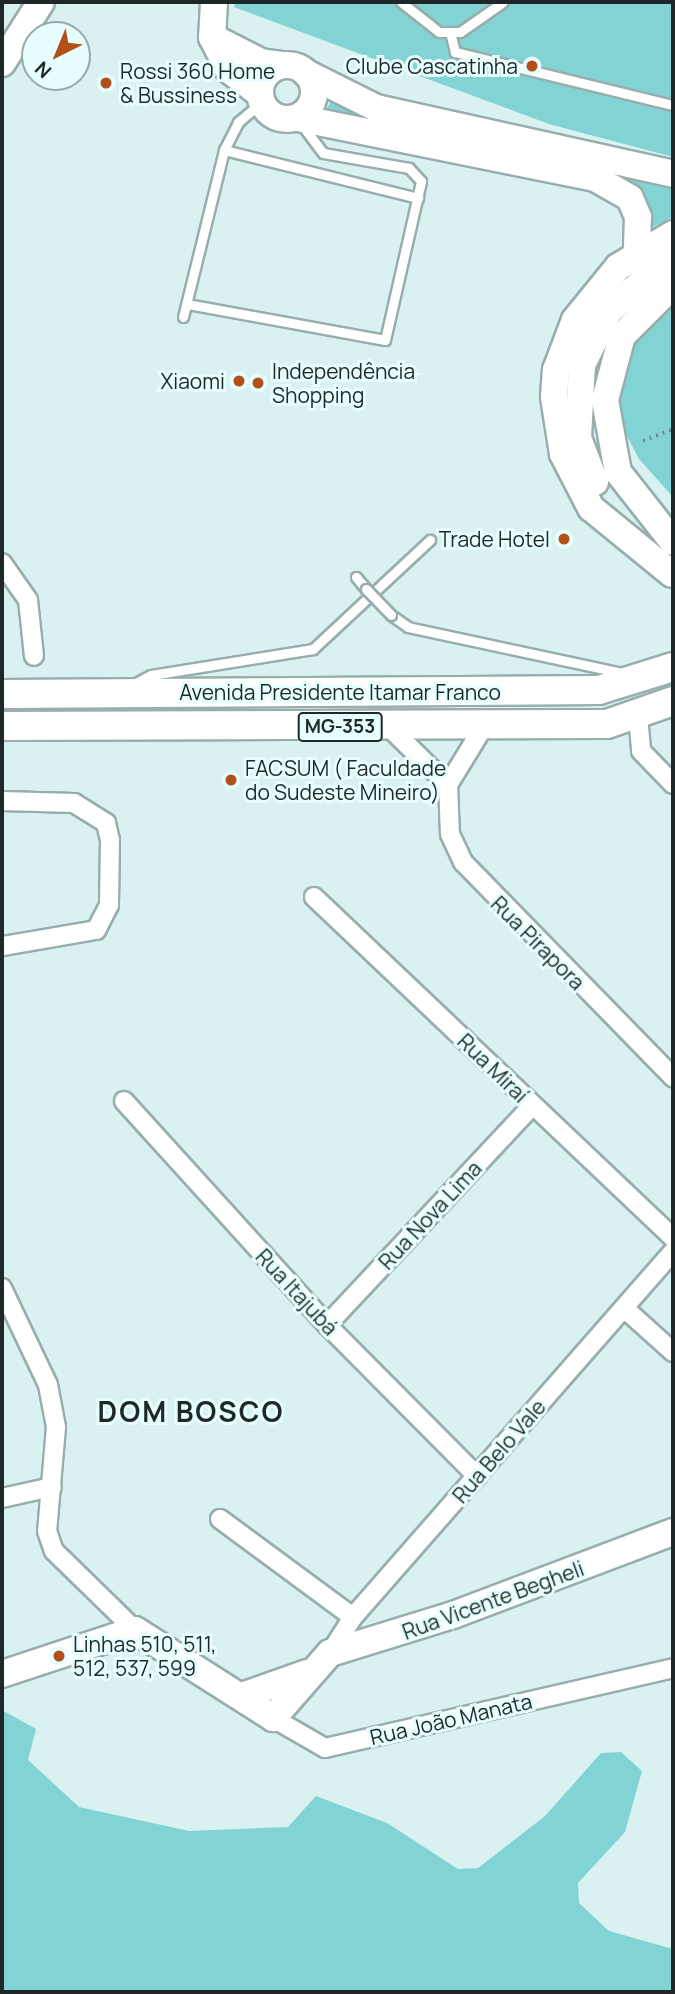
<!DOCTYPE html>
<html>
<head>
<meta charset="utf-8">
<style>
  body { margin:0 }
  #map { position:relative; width:675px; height:1994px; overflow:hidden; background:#d9f1f0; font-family:Manrope,sans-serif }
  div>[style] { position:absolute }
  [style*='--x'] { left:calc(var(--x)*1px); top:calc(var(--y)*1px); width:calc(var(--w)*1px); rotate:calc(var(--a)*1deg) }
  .green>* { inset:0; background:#82d4d4 }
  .path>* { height:3.5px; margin-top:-1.75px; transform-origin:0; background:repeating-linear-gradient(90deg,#758585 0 2px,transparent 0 7px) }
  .roads { filter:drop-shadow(2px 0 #97aead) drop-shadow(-2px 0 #97aead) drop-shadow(0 2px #97aead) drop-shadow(0 -2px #97aead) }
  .lane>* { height:9px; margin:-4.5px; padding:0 4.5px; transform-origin:4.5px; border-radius:4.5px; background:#fff }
  .street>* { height:18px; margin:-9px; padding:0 9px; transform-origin:9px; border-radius:9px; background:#fff }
  .secondary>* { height:26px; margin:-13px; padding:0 13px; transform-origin:13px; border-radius:13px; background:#fff }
  .secondary>.ring { margin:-13px; padding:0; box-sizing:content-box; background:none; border:26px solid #fff; border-radius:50% }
  .primary>* { height:28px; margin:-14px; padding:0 14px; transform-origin:14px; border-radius:14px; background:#fff }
  .bridges { filter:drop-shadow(2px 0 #97aead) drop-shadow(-2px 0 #97aead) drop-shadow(0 2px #97aead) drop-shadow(0 -2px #97aead) }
  .lane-bridge>* { height:9px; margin:-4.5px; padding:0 4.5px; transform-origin:4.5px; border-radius:4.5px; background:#fff }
  .dots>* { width:19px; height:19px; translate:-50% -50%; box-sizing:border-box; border:4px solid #e6fefe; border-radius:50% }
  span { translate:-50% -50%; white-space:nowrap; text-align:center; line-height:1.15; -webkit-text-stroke:6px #e6fefe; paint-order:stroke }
  .shield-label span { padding:2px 5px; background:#e6fefe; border:2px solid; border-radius:5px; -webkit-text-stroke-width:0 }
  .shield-label { font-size:19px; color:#1f2828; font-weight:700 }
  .poi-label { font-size:21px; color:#1f2828 }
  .right { translate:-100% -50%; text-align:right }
  .left { translate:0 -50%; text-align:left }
  .street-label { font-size:21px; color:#1f2828 }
  .district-label { font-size:28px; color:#1f2828; font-weight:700; letter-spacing:2px }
  .frame { position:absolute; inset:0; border:4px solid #1f2828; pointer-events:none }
  .north { position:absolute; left:21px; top:21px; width:70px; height:70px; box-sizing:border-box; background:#e6fefe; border:2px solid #96a8a8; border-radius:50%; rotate:223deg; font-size:19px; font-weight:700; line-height:28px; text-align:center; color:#1f2828 }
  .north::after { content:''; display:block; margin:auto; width:24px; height:32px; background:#b35017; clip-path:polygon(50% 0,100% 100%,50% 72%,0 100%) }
</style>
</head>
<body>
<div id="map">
  <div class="green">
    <div style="clip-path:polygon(236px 2px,673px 2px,673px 157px,549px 124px,234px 7px)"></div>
    <div style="clip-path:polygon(332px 99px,673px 180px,673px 217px,647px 230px,639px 202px,326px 110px)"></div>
    <div style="clip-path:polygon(673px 297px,673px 497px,639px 459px,621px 425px,617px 384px,638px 332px)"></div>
    <div style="clip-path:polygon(2px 1710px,36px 1729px,28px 1760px,79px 1807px,189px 1831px,288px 1827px,316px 1796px,387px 1823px,458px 1869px,478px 1868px,545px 1816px,601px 1753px,621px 1752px,642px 1771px,625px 1832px,578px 1883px,579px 1903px,609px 1931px,673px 1949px,673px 1992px,2px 1992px)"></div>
  </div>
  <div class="path">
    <div style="--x:643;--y:441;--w:32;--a:-22"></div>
  </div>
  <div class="roads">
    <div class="lane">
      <div style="--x:401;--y:2;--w:48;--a:38.3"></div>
      <div style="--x:439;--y:32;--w:21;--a:0"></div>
      <div style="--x:460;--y:32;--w:52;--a:-34.9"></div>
      <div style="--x:450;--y:32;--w:21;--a:76"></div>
      <div style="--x:455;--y:52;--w:224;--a:13.7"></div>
      <div style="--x:224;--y:150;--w:200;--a:13.9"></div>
      <div style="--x:187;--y:304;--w:201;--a:10.3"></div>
      <div style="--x:385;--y:340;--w:163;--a:-77.2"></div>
      <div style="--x:421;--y:181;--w:18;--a:-133"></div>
      <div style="--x:409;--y:168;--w:87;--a:-170.1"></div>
      <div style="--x:323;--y:153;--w:36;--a:-127"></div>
      <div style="--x:183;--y:317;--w:172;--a:-76.2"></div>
      <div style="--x:224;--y:150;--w:31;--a:-63"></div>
      <div style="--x:238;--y:122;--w:31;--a:-40"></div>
      <div style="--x:356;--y:577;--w:16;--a:50"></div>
      <div style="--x:391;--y:615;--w:21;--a:35"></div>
      <div style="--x:408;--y:627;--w:225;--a:12.1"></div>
      <div style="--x:134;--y:684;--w:19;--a:-28"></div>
      <div style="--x:151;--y:675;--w:164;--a:-9.1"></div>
      <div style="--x:313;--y:649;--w:160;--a:-43"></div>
    </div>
    <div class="street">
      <div style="--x:2;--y:563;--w:45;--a:54.9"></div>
      <div style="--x:28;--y:600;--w:56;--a:83.9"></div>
      <div style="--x:638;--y:715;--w:36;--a:85"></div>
      <div style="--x:641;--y:751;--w:46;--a:45.9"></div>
      <div style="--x:484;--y:726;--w:69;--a:121.4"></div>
      <div style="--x:448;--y:785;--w:49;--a:87.7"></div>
      <div style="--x:450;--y:834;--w:31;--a:65"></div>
      <div style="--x:463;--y:862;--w:301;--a:45.7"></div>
      <div style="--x:389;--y:727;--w:83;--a:44.5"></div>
      <div style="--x:2;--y:801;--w:72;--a:1.6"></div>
      <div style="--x:74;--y:803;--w:38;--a:32"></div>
      <div style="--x:106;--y:823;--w:17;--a:77"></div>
      <div style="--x:110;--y:840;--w:65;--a:90.9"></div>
      <div style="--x:109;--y:905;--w:28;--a:117"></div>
      <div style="--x:96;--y:930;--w:95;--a:170.3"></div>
      <div style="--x:314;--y:897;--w:495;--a:43.5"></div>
      <div style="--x:124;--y:1101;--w:302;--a:47.8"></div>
      <div style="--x:327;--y:1325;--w:213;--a:45.2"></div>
      <div style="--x:2;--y:1288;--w:107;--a:64.6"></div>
      <div style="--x:48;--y:1385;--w:43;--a:79.2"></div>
      <div style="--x:56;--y:1427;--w:104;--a:94.9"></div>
      <div style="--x:47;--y:1531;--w:21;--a:71"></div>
      <div style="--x:54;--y:1551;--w:113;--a:44.3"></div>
      <div style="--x:624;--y:1308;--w:66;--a:41.9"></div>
      <div style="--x:327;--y:1325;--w:300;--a:-46.9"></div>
      <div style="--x:2;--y:1498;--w:51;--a:-12.4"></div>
      <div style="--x:220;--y:1519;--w:165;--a:36.4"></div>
      <div style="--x:330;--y:1653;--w:43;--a:-57.4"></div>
      <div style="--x:353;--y:1617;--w:485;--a:-48.8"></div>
      <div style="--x:273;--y:1718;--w:60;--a:30"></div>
      <div style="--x:325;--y:1748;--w:357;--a:-12.9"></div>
    </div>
    <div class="secondary">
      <div style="--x:214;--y:2;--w:35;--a:93"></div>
      <div style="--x:212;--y:37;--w:36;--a:63"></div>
      <div style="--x:228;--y:69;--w:41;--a:38"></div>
      <div style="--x:212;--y:37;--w:55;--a:27"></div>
      <div style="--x:261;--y:62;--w:22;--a:8"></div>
      <div style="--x:2;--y:63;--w:72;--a:-57.4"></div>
      <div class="ring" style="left:260px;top:65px;width:28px;height:28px"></div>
      <div style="--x:306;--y:73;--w:78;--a:26.6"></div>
      <div style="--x:376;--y:108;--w:304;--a:12.5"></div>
      <div style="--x:298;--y:118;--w:303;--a:11.4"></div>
      <div style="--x:595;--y:178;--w:40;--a:29.7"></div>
      <div style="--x:630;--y:198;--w:21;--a:67"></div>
      <div style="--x:638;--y:217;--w:36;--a:92"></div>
      <div style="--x:673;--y:285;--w:72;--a:135"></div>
      <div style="--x:622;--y:336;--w:66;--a:104.9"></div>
      <div style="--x:605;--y:400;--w:73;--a:79.8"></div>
      <div style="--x:618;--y:472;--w:89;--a:51.8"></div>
      <div style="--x:595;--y:482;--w:47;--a:-111.1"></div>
      <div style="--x:578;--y:438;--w:73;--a:-86.9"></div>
      <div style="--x:582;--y:365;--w:59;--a:-63.9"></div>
      <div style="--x:608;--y:312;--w:86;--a:-41.2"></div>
      <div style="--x:672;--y:574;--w:104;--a:-140.8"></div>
      <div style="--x:591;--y:508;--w:61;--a:-117.4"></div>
      <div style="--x:563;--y:454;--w:58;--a:-99"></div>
      <div style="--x:554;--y:397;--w:27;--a:-86"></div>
      <div style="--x:556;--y:370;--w:53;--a:-69.2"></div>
      <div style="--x:575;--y:320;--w:68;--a:-50.9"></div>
      <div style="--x:618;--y:267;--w:64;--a:-31"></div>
      <div style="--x:2;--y:1674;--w:140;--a:-18.3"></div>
      <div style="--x:135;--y:1630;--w:164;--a:32.5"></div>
      <div style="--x:273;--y:1718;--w:86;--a:-48.8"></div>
      <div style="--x:330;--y:1653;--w:129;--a:-17.2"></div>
      <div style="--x:453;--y:1615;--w:235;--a:-20.7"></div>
      <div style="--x:242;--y:1696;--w:69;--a:-19.5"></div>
    </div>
    <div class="primary">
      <div style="--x:2;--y:694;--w:597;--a:-0.38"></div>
      <div style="--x:599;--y:690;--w:77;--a:-17.3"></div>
      <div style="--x:2;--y:726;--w:605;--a:-0.19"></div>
      <div style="--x:607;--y:724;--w:70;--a:-19.2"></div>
    </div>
  </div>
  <div class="bridges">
    <div class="lane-bridge">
      <div style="--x:366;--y:589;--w:36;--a:46"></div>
    </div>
  </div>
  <div class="dots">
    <div style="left:532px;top:66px;background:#b35017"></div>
    <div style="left:106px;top:83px;background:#b35017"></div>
    <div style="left:239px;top:381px;background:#b35017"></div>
    <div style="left:258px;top:383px;background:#b35017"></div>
    <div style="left:564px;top:539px;background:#b35017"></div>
    <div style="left:231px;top:780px;background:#b35017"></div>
    <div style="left:59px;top:1656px;background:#b35017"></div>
  </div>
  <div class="shield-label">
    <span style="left:340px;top:727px">MG-353</span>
  </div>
  <div class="poi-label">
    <span class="right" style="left:518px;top:66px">Clube Cascatinha</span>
    <span class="left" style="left:120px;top:83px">Rossi 360 Home<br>&amp; Bussiness</span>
    <span class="left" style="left:272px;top:383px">Independência<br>Shopping</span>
    <span class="right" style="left:225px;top:381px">Xiaomi</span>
    <span class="right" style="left:550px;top:539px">Trade Hotel</span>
    <span class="left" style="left:245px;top:780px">FACSUM ( Faculdade<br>do Sudeste Mineiro)</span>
    <span class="left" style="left:73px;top:1656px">Linhas 510, 511,<br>512, 537, 599</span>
  </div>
  <div class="street-label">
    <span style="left:340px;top:692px">Avenida Presidente Itamar Franco</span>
    <span style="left:538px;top:943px;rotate:45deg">Rua Pirapora</span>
    <span style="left:493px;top:1068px;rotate:44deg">Rua Miraí</span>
    <span style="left:430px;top:1215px;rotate:-47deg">Rua Nova Lima</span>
    <span style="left:297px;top:1292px;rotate:47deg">Rua Itajubá</span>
    <span style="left:499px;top:1451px;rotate:-49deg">Rua Belo Vale</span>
    <span style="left:493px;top:1600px;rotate:-20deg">Rua Vicente Begheli</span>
    <span style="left:451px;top:1719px;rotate:-13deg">Rua João Manata</span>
  </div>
  <div class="district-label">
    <span style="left:191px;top:1411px">DOM BOSCO</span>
  </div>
  <div class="frame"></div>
  <div class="north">N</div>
</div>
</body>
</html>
